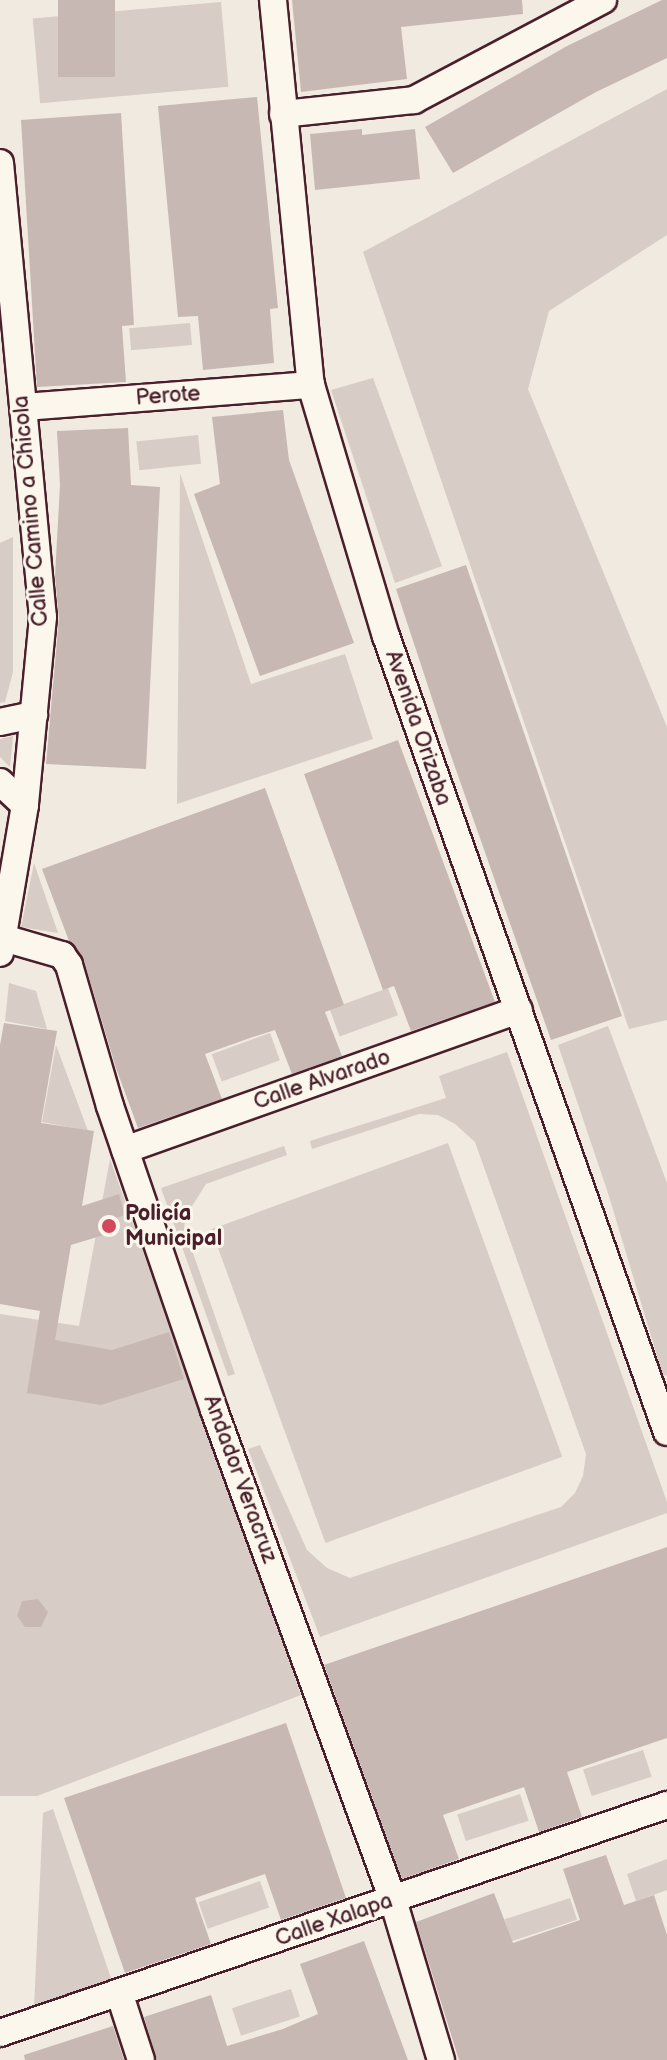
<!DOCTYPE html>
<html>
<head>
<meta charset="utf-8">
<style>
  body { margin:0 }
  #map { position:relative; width:667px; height:2060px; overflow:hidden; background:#f0eae0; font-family:"Balsamiq Sans",sans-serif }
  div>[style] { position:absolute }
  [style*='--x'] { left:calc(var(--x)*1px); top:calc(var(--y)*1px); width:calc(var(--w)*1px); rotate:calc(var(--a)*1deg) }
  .green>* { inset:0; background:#d8ccc6; transform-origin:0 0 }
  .building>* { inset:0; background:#c8b8b3; transform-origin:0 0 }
  .roads { filter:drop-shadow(2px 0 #4a1f2b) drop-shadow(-2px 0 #4a1f2b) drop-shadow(0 2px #4a1f2b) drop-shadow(0 -2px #4a1f2b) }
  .minor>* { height:26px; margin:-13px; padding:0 13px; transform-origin:13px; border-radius:13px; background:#fbf7ec }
  .dots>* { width:22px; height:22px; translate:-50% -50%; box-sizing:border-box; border:4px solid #fbf7ec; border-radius:50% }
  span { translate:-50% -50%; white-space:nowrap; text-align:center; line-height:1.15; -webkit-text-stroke:6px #fbf7ec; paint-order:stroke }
  .street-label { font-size:22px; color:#4a1f2b }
  .poi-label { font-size:22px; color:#4a1f2b; font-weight:700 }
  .left { translate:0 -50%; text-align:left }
</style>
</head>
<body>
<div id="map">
  <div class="green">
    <div style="left:221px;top:2px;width:85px;height:189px;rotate:85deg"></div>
    <div style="clip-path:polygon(667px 89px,667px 235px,549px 311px,528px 389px,667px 727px,667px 1020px,629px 1029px,363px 252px)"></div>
    <div style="left:190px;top:323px;width:22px;height:61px;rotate:85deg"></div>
    <div style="clip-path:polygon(373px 378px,442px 566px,395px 583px,331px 390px)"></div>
    <div style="left:198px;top:435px;width:29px;height:62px;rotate:84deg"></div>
    <div style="clip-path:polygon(180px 473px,251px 684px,345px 654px,373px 739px,177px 804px)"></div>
    <div style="clip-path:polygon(13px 537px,13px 672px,5px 702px,0 703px,0 543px)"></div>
    <div style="clip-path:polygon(13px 736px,10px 767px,0 757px,0 739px)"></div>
    <div style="clip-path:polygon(34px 863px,58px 933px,21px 927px)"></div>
    <div style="clip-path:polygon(9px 983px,36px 991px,47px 1029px,5px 1021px)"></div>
    <div style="left:388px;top:988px;width:29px;height:62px;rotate:70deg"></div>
    <div style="clip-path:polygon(608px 1026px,667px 1183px,667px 1375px,663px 1376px,608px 1193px,558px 1045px)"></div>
    <div style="left:270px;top:1033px;width:29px;height:62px;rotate:70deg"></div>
    <div style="clip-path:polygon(56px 1045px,88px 1131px,42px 1122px)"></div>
    <div style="clip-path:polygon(507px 1052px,667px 1502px,667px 1513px,320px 1637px,248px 1449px,260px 1445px,307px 1550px,327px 1568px,350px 1578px,561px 1507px,575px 1493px,583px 1476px,586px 1454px,475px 1142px,455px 1124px,438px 1115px,419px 1114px,312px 1149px,310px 1141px,446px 1098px,439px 1076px)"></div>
    <div style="left:448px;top:1143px;width:334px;height:252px;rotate:70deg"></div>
    <div style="clip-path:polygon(284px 1146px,287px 1155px,206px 1184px,187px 1214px,184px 1227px,235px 1374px,228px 1376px,161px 1188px)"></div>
    <div style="clip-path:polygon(110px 1159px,301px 1695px,37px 1796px,0 1796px,0 1314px,79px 1326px)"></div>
    <div style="left:643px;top:1750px;width:28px;height:63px;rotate:72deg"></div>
    <div style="left:520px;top:1794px;width:28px;height:66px;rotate:72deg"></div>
    <div style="clip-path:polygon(53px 1809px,112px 1981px,34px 2008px,43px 1813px)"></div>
    <div style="clip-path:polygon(667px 1859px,667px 1890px,636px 1901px,627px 1874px)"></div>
    <div style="left:260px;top:1881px;width:28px;height:65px;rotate:71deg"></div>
    <div style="left:570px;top:1898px;width:23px;height:69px;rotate:72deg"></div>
    <div style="left:291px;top:1989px;width:29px;height:62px;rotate:72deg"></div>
  </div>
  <div class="building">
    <div style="left:58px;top:0;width:57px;height:77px"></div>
    <div style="clip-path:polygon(292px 0,522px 0,523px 14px,401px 27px,407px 79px,301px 92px)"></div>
    <div style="clip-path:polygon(662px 0,667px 0,667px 58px,596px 92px,453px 173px,425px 127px,567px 46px)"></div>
    <div style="clip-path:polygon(257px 97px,278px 308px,270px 309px,274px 363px,203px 370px,198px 316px,178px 317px,158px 106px)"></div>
    <div style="clip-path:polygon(121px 113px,134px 325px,122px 326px,126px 382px,37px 387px,21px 120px)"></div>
    <div style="clip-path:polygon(362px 129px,362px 135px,415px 129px,420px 179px,315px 190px,310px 134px)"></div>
    <div style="clip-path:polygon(283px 410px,289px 460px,354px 643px,260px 676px,194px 494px,220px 484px,212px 417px)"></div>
    <div style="clip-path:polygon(128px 428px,131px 485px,160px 487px,146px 769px,46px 764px,59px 618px,55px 576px,60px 485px,57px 431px)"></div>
    <div style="clip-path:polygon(466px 565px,622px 1016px,551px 1040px,449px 750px,396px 589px)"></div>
    <div style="clip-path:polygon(398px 740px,495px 1002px,411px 1031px,394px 986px,383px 990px,304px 774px)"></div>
    <div style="clip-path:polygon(265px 788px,344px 1005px,325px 1012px,342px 1056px,292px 1074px,275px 1030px,250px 1038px,205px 1054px,222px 1099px,138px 1128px,116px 1068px,84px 961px,69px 941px,42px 869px)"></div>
    <div style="clip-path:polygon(4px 1023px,57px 1031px,41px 1123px,94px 1131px,82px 1206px,119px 1194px,125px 1215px,116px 1218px,120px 1230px,71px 1245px,55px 1340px,112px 1350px,169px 1332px,184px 1379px,101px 1405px,27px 1393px,40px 1311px,0 1304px,0 1045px)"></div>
    <div style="clip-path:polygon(667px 1547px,667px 1738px,567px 1772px,582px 1817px,539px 1832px,524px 1787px,443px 1815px,459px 1859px,402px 1879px,324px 1665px)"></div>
    <div style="clip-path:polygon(38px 1599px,48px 1612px,41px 1627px,25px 1627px,17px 1616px,22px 1601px)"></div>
    <div style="clip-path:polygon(286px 1723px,346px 1898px,281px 1920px,265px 1874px,195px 1898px,211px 1944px,125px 1973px,64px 1798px)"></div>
    <div style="clip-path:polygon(606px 1855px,624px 1905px,654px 1895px,667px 1935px,667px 2060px,459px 2060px,416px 1922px,494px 1893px,513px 1943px,580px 1920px,563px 1869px)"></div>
    <div style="clip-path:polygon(364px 1941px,408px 2060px,157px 2060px,144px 2017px,211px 1995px,227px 2046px,283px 2029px,318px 2014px,300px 1964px)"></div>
    <div style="clip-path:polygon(113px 2026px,124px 2060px,25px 2060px,24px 2055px)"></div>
  </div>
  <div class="roads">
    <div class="minor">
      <div style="--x:273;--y:0;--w:387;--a:84.4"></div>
      <div style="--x:311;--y:385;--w:262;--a:73.4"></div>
      <div style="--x:386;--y:636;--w:844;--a:70.56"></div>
      <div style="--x:283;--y:114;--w:132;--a:-6.1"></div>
      <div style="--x:414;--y:100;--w:214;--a:-27.9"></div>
      <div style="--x:0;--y:163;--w:456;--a:84.6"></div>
      <div style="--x:43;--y:617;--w:189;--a:95.5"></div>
      <div style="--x:25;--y:805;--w:150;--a:99.6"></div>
      <div style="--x:24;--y:407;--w:288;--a:-4.4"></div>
      <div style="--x:0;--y:722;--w:35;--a:-12"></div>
      <div style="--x:0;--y:782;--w:34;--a:43"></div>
      <div style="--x:0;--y:937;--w:65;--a:16.2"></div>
      <div style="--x:62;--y:955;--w:12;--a:55"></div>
      <div style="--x:69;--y:965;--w:147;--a:73.8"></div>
      <div style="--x:110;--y:1106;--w:321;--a:71.1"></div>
      <div style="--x:214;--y:1410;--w:522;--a:69.93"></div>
      <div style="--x:393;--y:1900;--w:167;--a:73.3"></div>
      <div style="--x:125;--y:1150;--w:418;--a:-19.6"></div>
      <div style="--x:120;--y:1995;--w:68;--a:72.1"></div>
      <div style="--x:0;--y:2033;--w:705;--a:-18.87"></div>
    </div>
  </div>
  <div class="dots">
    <div style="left:109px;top:1226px;background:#d1495b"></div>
  </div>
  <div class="street-label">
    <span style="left:168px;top:396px;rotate:-4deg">Perote</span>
    <span style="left:31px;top:511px;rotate:-95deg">Calle Camino a Chicola</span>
    <span style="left:418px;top:728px;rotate:71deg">Avenida Orizaba</span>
    <span style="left:322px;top:1080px;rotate:-19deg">Calle Alvarado</span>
    <span style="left:240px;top:1479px;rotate:70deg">Andador Veracruz</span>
    <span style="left:334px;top:1920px;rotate:-19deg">Calle Xalapa</span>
  </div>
  <div class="poi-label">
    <span class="left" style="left:125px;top:1226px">Policía<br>Municipal</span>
  </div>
</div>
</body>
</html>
